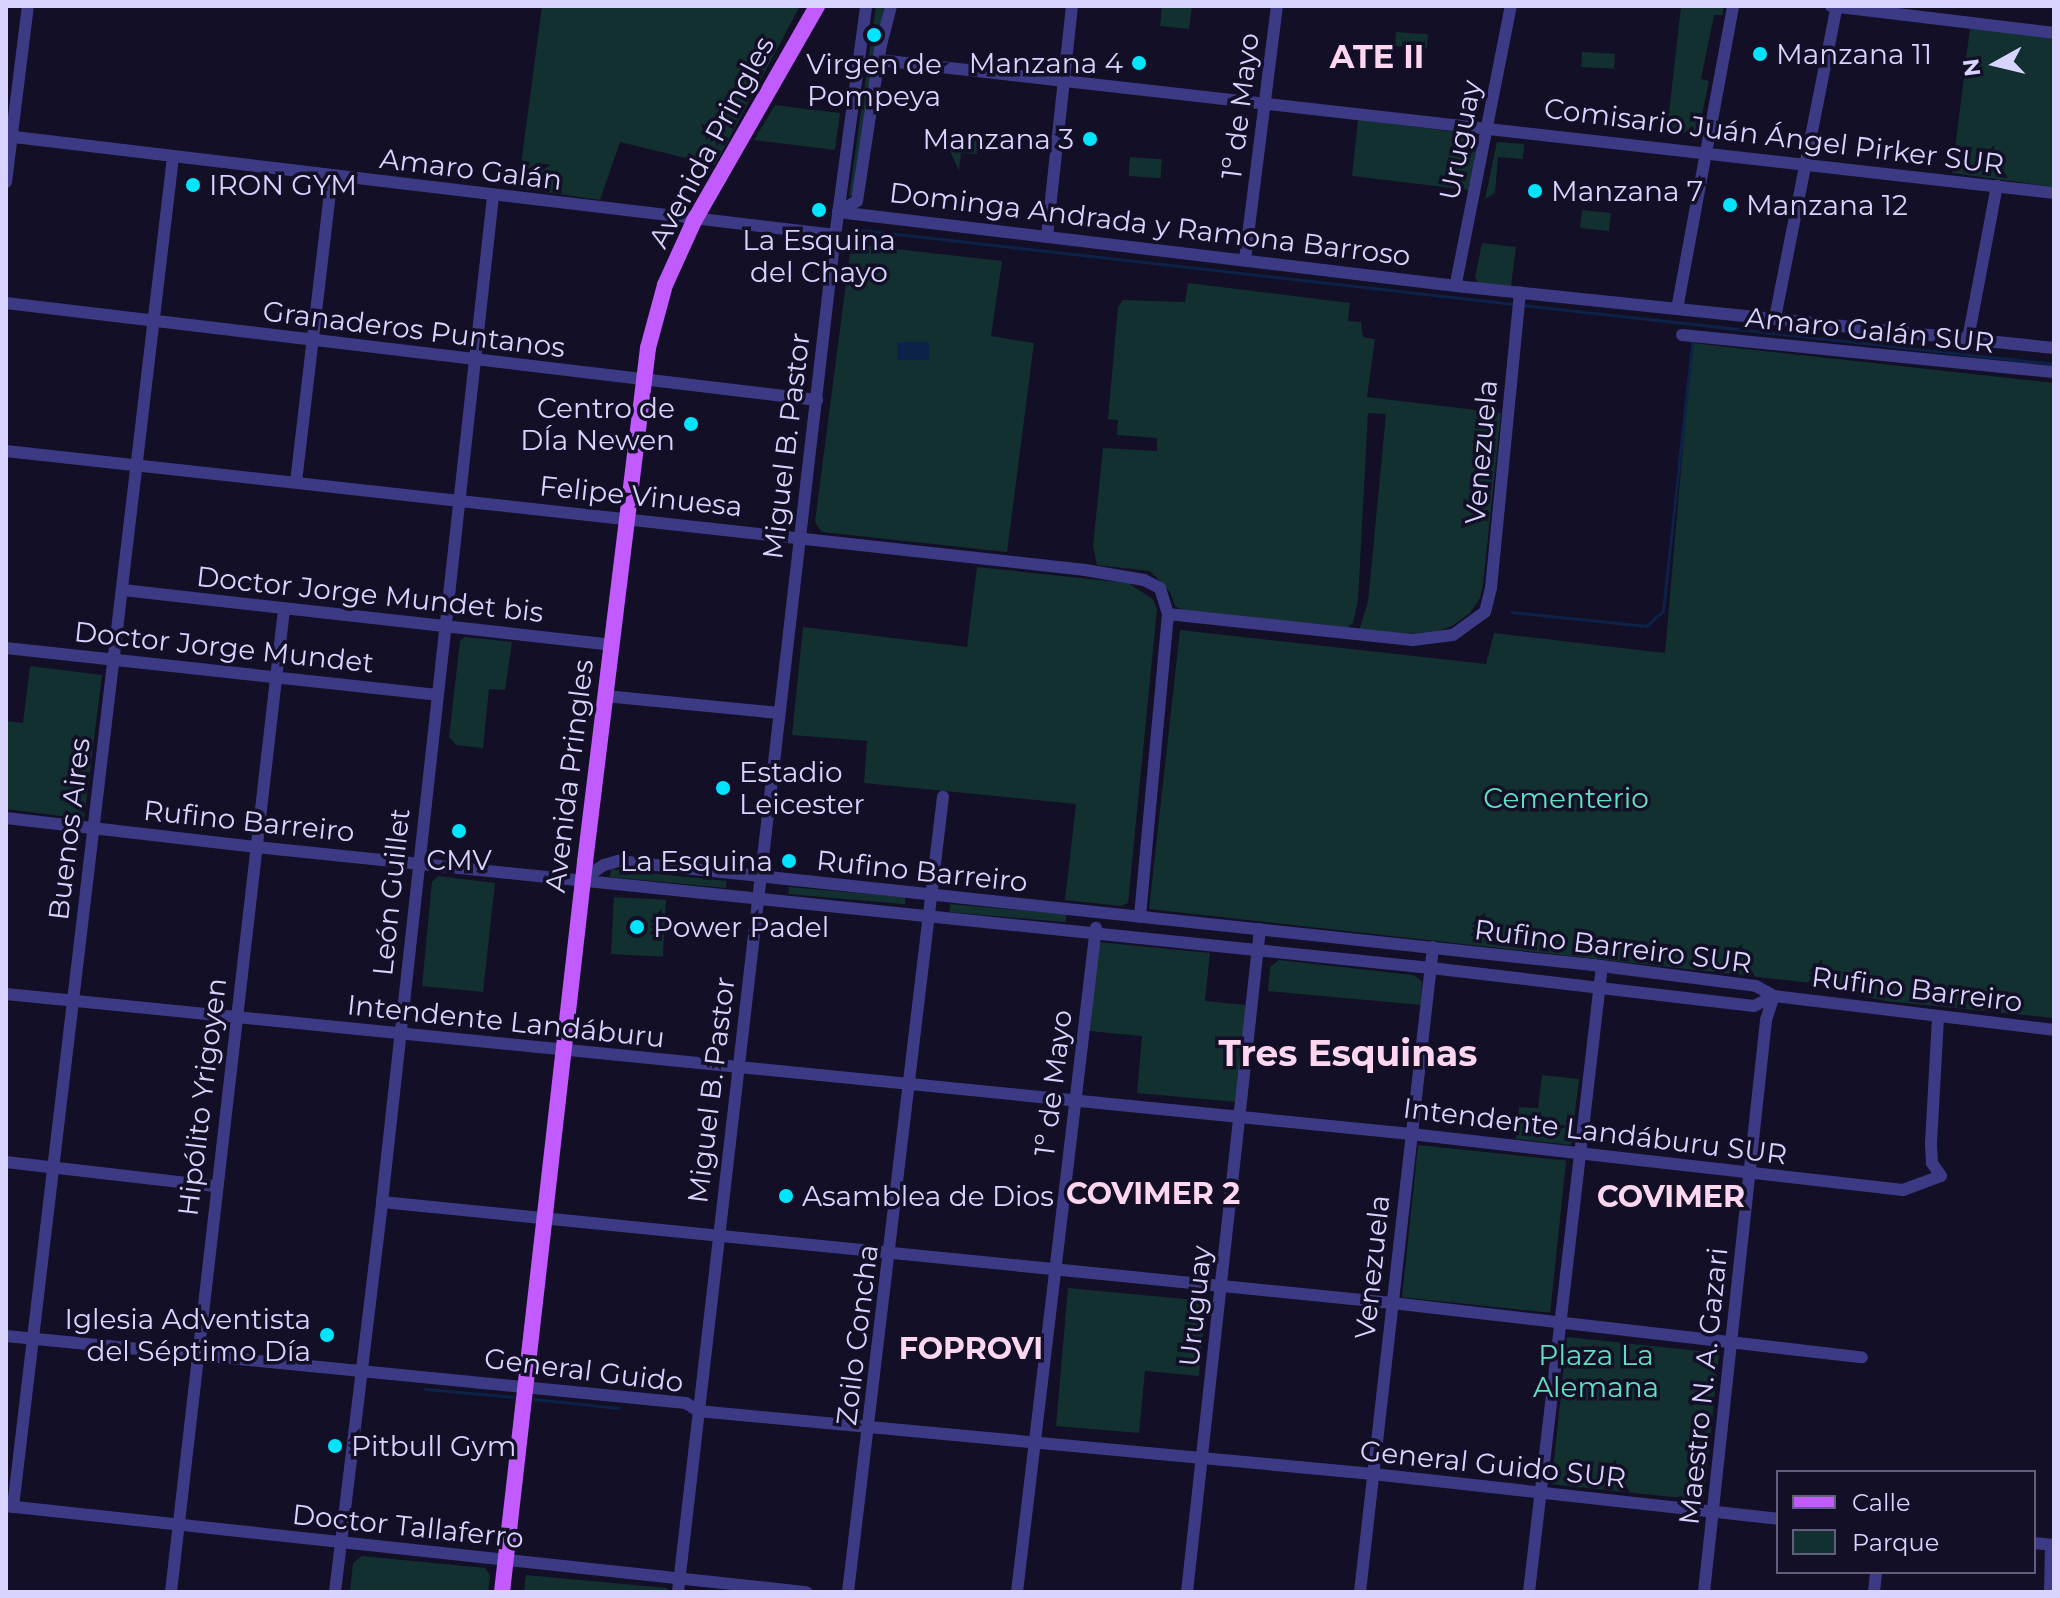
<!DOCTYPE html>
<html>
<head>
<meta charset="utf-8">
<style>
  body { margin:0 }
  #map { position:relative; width:2060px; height:1598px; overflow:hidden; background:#130f26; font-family:Montserrat,sans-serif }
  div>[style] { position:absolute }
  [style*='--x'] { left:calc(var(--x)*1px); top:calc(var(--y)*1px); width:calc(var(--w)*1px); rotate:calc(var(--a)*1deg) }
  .green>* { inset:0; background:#12302f; transform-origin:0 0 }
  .water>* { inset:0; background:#0c2248; transform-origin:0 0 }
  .stream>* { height:3px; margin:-1.5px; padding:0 1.5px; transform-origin:1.5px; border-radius:1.5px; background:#0c2248 }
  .minor>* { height:12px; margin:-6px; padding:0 6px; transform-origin:6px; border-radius:6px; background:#3d3a85 }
  .major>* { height:16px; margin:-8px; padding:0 8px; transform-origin:8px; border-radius:8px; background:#c25bff }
  .dots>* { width:22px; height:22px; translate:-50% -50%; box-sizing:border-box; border:4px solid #130f26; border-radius:50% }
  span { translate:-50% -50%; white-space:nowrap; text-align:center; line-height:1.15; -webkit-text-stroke:7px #130f26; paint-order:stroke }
  .poi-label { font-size:28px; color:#d9d4ff }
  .left { translate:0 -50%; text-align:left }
  .right { translate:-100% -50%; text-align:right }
  .street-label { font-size:28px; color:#d9d4ff }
  .park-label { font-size:28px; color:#5fe0c0 }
  .neighbourhood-label { font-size:30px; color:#ffd6f0; font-weight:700 }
  .quarter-label { font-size:32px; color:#ffd6f0; font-weight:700 }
  .district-label { font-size:36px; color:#ffd6f0; font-weight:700 }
  .frame { position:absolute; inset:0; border:8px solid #d9d4ff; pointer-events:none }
  .legend { position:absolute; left:1776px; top:1470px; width:260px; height:104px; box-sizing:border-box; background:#130f26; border:2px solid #625e7d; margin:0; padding:10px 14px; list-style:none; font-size:24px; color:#d9d4ff }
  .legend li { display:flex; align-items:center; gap:16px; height:40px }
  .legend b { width:40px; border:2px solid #625e7d }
  .north { position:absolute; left:1956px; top:24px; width:80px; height:80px; -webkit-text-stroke:6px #130f26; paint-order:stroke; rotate:262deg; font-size:22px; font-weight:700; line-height:32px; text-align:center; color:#d9d4ff }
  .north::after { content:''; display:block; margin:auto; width:28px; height:36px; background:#d9d4ff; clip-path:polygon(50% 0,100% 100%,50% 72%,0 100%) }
</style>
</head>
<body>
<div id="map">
  <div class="green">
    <div style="clip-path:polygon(542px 6px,800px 6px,715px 165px,620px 142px,600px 200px,518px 188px)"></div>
    <div style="clip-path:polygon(876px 6px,884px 6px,855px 191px,849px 197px)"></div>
    <div style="clip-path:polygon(1162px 6px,1192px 6px,1189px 29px,1160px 26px)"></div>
    <div style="clip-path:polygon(1681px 6px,1723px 7px,1723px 15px,1714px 15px,1701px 79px,1709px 81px,1698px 134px,1667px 131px)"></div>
    <div style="clip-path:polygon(1970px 28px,2054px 39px,2054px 187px,1952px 173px)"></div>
    <div style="left:1396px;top:32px;width:32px;height:14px;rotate:4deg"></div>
    <div style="left:1582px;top:52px;width:33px;height:15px;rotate:3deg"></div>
    <div style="clip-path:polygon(775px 105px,840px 113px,835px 150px,754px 140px)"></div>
    <div style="clip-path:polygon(1358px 120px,1474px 134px,1478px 138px,1469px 190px,1352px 176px)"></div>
    <div style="clip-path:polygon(952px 139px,978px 141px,977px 154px,961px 153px,959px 171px,950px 151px)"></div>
    <div style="clip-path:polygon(1497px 142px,1524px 144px,1523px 159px,1498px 157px,1495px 193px,1485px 199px)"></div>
    <div style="left:1130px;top:157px;width:32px;height:19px;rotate:4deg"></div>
    <div style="left:1582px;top:210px;width:29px;height:18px;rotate:6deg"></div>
    <div style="clip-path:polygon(1482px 243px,1516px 247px,1511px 286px,1478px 283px,1475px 277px)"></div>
    <div style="clip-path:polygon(851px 244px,1002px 261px,991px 336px,1034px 343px,1007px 552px,822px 532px,815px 522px)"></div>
    <div style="clip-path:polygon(1188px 283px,1350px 303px,1348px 321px,1361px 322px,1363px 337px,1375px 339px,1367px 397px,1501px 413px,1483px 585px,1480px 598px,1470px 613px,1452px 626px,1437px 631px,1408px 634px,1359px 631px,1368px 602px,1386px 414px,1368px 413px,1358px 601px,1353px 623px,1346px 629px,1193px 615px,1175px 606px,1170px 592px,1150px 571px,1097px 565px,1093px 546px,1103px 448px,1157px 451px,1157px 438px,1117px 435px,1118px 420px,1108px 419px,1118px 307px,1123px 300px,1185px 302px)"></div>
    <div style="clip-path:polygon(1692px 343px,2054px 383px,2054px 1018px,1886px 1001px,1857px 995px,1839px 986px,1149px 909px,1180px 630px,1486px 664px,1494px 633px,1665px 653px)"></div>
    <div style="clip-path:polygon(977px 567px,1128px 583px,1153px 599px,1157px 609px,1128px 903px,1121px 906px,1065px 900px,1076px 804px,864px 783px,867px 741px,792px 735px,803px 627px,967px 647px)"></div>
    <div style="clip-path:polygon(465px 637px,512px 642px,505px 690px,489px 689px,483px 748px,456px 745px,449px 737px,460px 641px)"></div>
    <div style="clip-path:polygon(30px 666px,102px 675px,84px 819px,6px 809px,6px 721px,23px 723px)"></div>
    <div style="clip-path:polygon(611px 869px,726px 881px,726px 888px,610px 877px)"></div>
    <div style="clip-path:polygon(438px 876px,495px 883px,483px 992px,422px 986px,432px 882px)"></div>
    <div style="left:789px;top:887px;width:117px;height:7px;rotate:5deg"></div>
    <div style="left:614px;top:897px;width:52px;height:57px;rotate:3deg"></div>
    <div style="left:950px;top:904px;width:117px;height:8px;rotate:5deg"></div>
    <div style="clip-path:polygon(1098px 942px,1210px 953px,1205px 1001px,1246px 1005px,1237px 1102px,1137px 1093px,1142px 1036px,1089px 1031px)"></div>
    <div style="clip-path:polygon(1279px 960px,1413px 975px,1422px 981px,1421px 1005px,1268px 991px,1270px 967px)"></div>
    <div style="clip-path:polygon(1542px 1075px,1579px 1079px,1571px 1145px,1516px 1139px,1519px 1107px,1538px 1108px)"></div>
    <div style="left:1418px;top:1145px;width:149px;height:153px;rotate:6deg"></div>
    <div style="clip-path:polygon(1068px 1288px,1206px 1301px,1199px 1376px,1145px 1371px,1139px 1433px,1056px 1426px)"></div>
    <div style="left:1567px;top:1337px;width:153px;height:148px;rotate:6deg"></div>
    <div style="clip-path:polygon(362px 1556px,485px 1568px,490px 1575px,488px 1592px,350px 1592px,353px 1563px)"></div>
    <div style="clip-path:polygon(526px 1575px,667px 1588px,667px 1592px,524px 1592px)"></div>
  </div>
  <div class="water">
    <div style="left:929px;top:342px;width:18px;height:32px;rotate:90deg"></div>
  </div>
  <div class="stream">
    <div style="--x:853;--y:229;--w:664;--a:6.48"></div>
    <div style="--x:1521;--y:305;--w:536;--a:6.32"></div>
    <div style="--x:1511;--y:612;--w:136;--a:5.9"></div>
    <div style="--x:1646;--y:626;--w:23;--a:-41"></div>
    <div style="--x:1663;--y:611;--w:270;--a:-83.8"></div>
    <div style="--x:425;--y:1389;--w:89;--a:5.1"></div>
    <div style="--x:534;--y:1399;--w:85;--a:6"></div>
  </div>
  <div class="minor">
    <div style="--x:1831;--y:6;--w:225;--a:6.9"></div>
    <div style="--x:879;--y:60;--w:1183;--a:6.46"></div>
    <div style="--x:6;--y:136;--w:835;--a:6.81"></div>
    <div style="--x:6;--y:182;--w:177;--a:-82.9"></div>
    <div style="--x:838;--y:212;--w:631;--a:6.82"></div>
    <div style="--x:1465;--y:287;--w:592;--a:5.91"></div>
    <div style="--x:838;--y:212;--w:22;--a:-30"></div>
    <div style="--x:857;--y:201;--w:158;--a:-81.3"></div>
    <div style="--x:881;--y:45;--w:40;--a:-75.6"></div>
    <div style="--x:1047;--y:236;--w:231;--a:-83.8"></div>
    <div style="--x:1245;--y:259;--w:255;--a:-82.8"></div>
    <div style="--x:1456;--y:283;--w:282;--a:-78.8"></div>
    <div style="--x:6;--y:303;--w:817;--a:6.82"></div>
    <div style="--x:1677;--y:309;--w:308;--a:-79.5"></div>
    <div style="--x:1775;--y:318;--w:318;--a:-78.8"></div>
    <div style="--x:1682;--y:335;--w:374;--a:5.7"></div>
    <div style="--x:1968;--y:339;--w:156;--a:-79.3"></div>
    <div style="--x:6;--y:451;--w:1086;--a:6.29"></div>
    <div style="--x:1085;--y:570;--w:60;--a:9.6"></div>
    <div style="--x:1144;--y:580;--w:18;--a:27"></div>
    <div style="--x:1160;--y:588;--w:27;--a:73"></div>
    <div style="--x:1168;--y:614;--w:304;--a:95.3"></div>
    <div style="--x:296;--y:482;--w:308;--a:-83.3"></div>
    <div style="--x:123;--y:590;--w:491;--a:6.4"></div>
    <div style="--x:1168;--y:614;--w:246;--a:6.1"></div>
    <div style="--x:1413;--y:640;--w:40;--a:-7.1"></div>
    <div style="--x:1453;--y:635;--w:39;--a:-36"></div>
    <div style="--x:1485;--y:612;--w:25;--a:-76"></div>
    <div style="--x:1491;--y:588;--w:297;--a:-84.4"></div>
    <div style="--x:6;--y:648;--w:434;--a:6.2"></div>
    <div style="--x:605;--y:696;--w:175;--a:5.6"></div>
    <div style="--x:6;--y:818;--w:252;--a:6.6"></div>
    <div style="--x:256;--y:847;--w:1181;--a:5.88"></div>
    <div style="--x:1431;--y:968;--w:325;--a:6.7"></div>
    <div style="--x:1754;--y:1006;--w:22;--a:-27"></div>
    <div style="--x:583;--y:879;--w:25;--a:-34"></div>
    <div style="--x:604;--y:865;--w:15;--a:-16"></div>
    <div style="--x:618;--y:861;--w:981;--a:6.09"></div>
    <div style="--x:1593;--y:965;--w:164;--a:7.3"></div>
    <div style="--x:1756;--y:986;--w:21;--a:29"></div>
    <div style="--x:1774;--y:996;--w:282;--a:6.9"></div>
    <div style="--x:6;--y:994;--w:1412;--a:5.69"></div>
    <div style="--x:1411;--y:1134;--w:495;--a:6.5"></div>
    <div style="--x:1903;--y:1190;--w:40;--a:-20.2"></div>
    <div style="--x:1941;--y:1176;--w:16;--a:-125"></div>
    <div style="--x:1932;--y:1163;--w:20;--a:-93"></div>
    <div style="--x:1931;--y:1143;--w:127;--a:-86.8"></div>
    <div style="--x:6;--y:1162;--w:210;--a:6.6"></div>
    <div style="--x:382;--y:1202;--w:1015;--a:5.71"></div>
    <div style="--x:1392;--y:1303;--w:473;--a:6.6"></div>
    <div style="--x:6;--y:1336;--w:683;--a:5.63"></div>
    <div style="--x:686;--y:1403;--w:14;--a:34"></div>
    <div style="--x:698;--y:1411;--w:678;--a:5.33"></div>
    <div style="--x:1373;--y:1474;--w:407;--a:6.3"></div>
    <div style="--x:6;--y:1506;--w:805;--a:6.14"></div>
    <div style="--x:13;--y:1507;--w:1358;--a:-83.24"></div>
    <div style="--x:2034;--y:1543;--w:20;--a:6"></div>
    <div style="--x:171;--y:1592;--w:989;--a:-83.44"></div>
    <div style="--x:335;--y:1592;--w:393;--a:-83.1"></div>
    <div style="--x:382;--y:1202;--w:1012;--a:-83.7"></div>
    <div style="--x:678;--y:1592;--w:1357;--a:-83.4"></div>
    <div style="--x:834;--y:244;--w:240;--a:-82.3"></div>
    <div style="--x:848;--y:1592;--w:801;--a:-83.19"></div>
    <div style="--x:1017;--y:1592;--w:669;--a:-83.22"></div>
    <div style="--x:1187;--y:1592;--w:667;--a:-83.72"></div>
    <div style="--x:1360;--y:1592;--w:649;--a:-83.54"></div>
    <div style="--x:1529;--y:1592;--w:630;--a:-83.35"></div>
    <div style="--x:1704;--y:1592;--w:575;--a:-83.81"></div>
    <div style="--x:1766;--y:1020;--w:25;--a:-72"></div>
    <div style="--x:1874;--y:1592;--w:20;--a:-84"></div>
    <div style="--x:2050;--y:1592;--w:47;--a:-88.8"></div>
  </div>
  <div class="major">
    <div style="--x:502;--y:1592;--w:735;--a:-83.51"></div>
    <div style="--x:585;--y:862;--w:518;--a:-83.01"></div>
    <div style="--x:648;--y:348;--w:65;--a:-74.9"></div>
    <div style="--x:665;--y:285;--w:70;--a:-65.6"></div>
    <div style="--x:694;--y:221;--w:248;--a:-60.2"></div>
  </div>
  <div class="dots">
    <div style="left:874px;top:35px;background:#00e5ff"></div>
    <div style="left:1760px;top:54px;background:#00e5ff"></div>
    <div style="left:1139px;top:63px;background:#00e5ff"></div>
    <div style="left:1090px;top:139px;background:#00e5ff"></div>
    <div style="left:193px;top:185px;background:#00e5ff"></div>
    <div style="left:1535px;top:191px;background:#00e5ff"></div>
    <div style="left:1730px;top:205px;background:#00e5ff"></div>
    <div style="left:819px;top:210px;background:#00e5ff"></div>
    <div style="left:691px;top:424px;background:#00e5ff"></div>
    <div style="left:723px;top:788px;background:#00e5ff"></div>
    <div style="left:459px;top:831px;background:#00e5ff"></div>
    <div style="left:789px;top:861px;background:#00e5ff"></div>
    <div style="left:637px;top:927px;background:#00e5ff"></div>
    <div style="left:786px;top:1196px;background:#00e5ff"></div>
    <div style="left:327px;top:1335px;background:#00e5ff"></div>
    <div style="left:335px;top:1446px;background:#00e5ff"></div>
  </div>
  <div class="poi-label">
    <span class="left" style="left:1776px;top:54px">Manzana 11</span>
    <span class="right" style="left:1123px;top:63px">Manzana 4</span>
    <span style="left:874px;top:80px">Virgen de<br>Pompeya</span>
    <span class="right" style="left:1074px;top:139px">Manzana 3</span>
    <span class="left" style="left:209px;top:185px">IRON GYM</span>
    <span class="left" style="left:1551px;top:191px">Manzana 7</span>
    <span class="left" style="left:1746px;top:205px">Manzana 12</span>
    <span style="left:819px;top:256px">La Esquina<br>del Chayo</span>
    <span class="right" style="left:675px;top:424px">Centro de<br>DÍa Newen</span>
    <span class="left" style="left:739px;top:788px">Estadio<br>Leicester</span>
    <span style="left:459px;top:860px">CMV</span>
    <span class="right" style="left:773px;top:861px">La Esquina</span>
    <span class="left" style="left:653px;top:927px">Power Padel</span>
    <span class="left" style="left:802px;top:1196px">Asamblea de Dios</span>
    <span class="right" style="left:311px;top:1335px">Iglesia Adventista<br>del Séptimo Día</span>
    <span class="left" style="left:351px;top:1446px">Pitbull Gym</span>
  </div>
  <div class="street-label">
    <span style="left:1240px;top:106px;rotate:-83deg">1º de Mayo</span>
    <span style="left:1774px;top:136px;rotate:7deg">Comisario Juán Ángel Pirker SUR</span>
    <span style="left:1460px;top:140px;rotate:-79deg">Uruguay</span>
    <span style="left:711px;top:142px;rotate:-62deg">Avenida Pringles</span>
    <span style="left:471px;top:169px;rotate:7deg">Amaro Galán</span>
    <span style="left:1150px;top:224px;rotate:7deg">Dominga Andrada y Ramona Barroso</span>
    <span style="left:414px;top:329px;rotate:7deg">Granaderos Puntanos</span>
    <span style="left:1870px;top:330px;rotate:6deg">Amaro Galán SUR</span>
    <span style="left:786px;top:446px;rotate:-83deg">Miguel B. Pastor</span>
    <span style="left:1481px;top:452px;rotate:-85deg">Venezuela</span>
    <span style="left:641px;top:496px;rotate:6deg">Felipe Vinuesa</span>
    <span style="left:370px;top:594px;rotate:6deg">Doctor Jorge Mundet bis</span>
    <span style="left:224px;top:647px;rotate:6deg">Doctor Jorge Mundet</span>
    <span style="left:569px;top:776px;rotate:-83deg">Avenida Pringles</span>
    <span style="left:249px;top:821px;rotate:6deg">Rufino Barreiro</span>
    <span style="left:69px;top:829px;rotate:-83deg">Buenos Aires</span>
    <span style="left:922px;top:871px;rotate:6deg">Rufino Barreiro</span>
    <span style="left:391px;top:892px;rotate:-84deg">León Guillet</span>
    <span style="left:1613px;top:946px;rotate:7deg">Rufino Barreiro SUR</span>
    <span style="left:1917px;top:989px;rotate:7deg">Rufino Barreiro</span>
    <span style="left:506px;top:1021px;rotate:6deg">Intendente Landáburu</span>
    <span style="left:1053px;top:1083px;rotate:-83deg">1º de Mayo</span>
    <span style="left:711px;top:1090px;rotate:-83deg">Miguel B. Pastor</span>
    <span style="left:202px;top:1097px;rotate:-83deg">Hipólito Yrigoyen</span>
    <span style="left:1595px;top:1131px;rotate:7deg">Intendente Landáburu SUR</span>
    <span style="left:1372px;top:1267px;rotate:-84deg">Venezuela</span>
    <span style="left:1195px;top:1306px;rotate:-84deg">Uruguay</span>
    <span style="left:857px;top:1335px;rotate:-83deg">Zoilo Concha</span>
    <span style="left:584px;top:1370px;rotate:7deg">General Guido</span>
    <span style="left:1703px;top:1386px;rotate:-84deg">Maestro N. A. Gazari</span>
    <span style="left:1493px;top:1464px;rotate:6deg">General Guido SUR</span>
    <span style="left:408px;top:1526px;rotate:6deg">Doctor Tallaferro</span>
  </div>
  <div class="park-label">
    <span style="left:1566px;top:798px">Cementerio</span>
    <span style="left:1596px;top:1371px">Plaza La<br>Alemana</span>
  </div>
  <div class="neighbourhood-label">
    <span style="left:1153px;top:1194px">COVIMER 2</span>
    <span style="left:1671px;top:1197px">COVIMER</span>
    <span style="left:971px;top:1349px">FOPROVI</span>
  </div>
  <div class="quarter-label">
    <span style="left:1377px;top:57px">ATE II</span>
  </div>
  <div class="district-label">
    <span style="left:1348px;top:1054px">Tres Esquinas</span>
  </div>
  <div class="frame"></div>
  <ul class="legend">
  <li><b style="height:10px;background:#c25bff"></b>Calle</li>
  <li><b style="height:22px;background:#12302f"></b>Parque</li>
  </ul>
  <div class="north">N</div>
</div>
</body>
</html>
